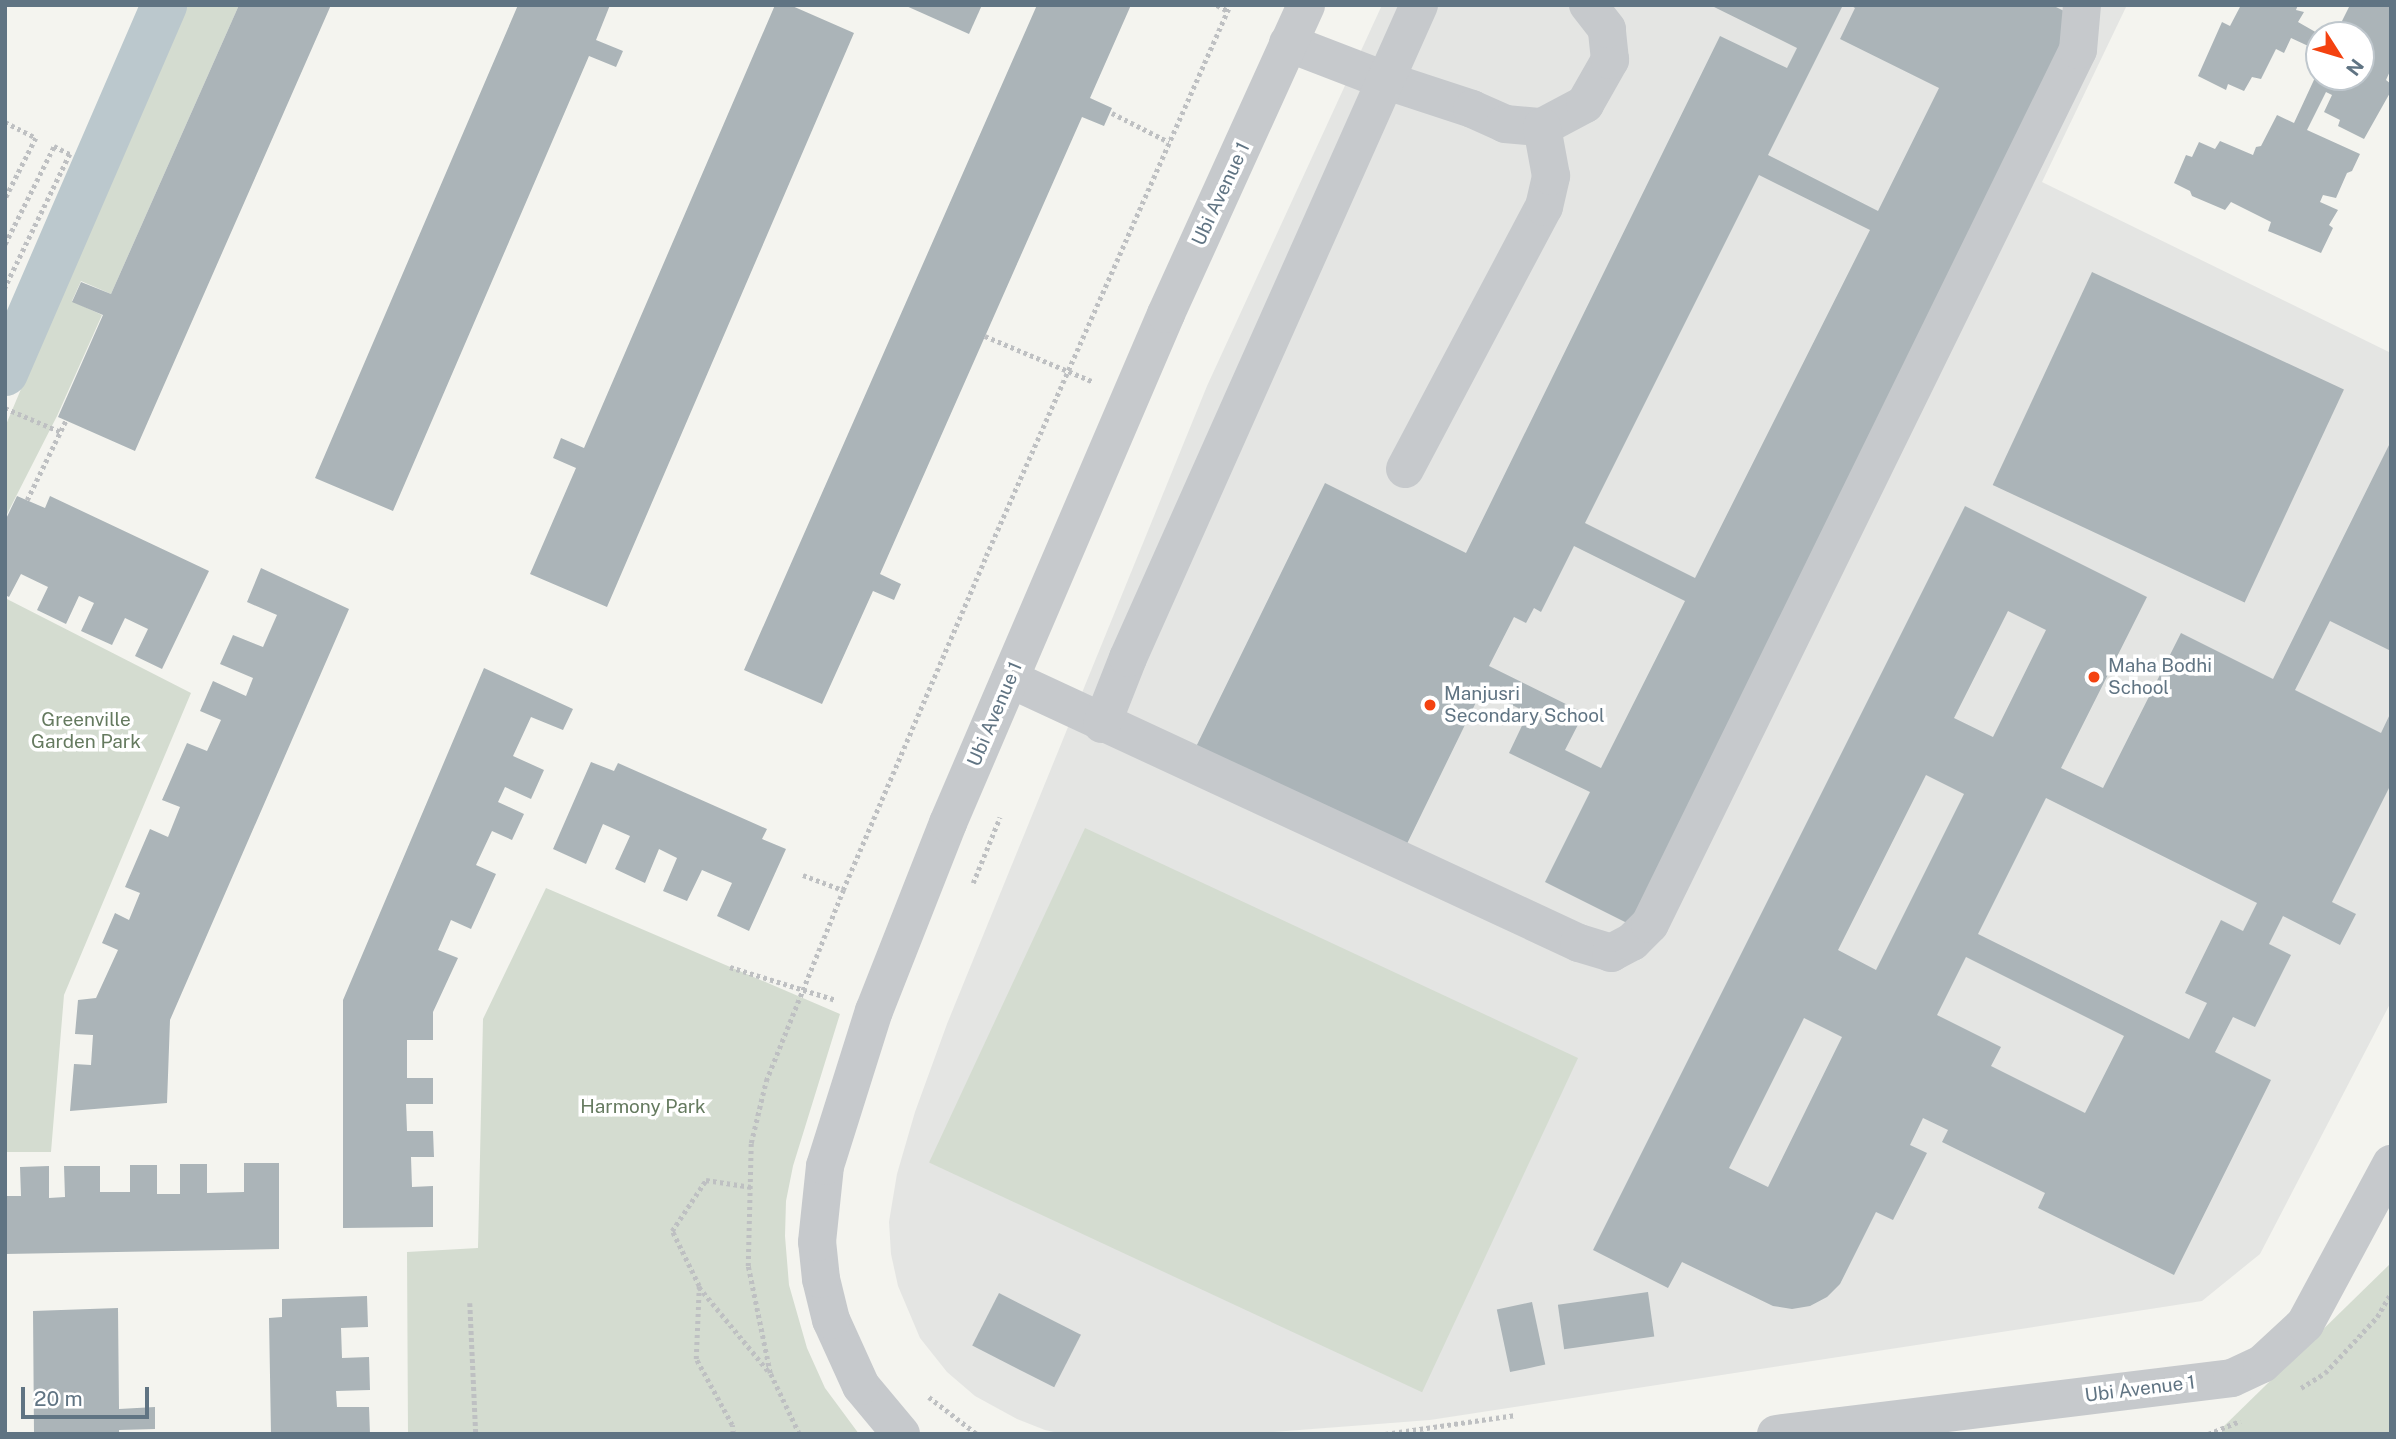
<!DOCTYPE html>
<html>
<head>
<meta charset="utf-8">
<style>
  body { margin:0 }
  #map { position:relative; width:2396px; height:1439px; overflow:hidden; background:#f4f4ef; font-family:"Public Sans",sans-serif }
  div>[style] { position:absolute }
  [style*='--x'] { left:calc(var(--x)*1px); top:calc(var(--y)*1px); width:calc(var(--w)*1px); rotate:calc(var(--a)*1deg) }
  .built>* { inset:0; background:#e4e5e3 }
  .green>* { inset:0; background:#d4dcd0; transform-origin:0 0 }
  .canal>* { height:46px; margin:-23px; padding:0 23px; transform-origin:23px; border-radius:23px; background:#bbc8cd }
  .building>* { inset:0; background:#abb4b8; transform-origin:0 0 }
  .path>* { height:4.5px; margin-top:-2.25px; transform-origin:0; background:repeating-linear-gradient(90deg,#bec0c2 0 3.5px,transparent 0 7px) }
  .minor>* { height:38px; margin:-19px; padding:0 19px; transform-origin:19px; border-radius:19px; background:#c6c9cc }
  .dots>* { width:19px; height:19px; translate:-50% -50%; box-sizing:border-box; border:4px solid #fff; border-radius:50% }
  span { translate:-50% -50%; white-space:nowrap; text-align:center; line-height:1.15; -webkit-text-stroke:7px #fff; paint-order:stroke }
  .street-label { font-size:19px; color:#607483 }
  .poi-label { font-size:19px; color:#607483 }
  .left { translate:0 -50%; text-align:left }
  .park-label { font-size:19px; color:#657a5f }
  .frame { position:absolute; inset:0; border:7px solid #607483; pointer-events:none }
  .north { position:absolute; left:2305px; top:21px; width:70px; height:70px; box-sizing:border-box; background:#fff; border:2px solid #bfc7cd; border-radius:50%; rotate:127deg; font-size:19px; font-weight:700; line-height:28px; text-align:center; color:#607483 }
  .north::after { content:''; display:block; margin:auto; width:24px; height:32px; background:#f44210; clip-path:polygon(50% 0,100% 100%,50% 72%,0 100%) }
  .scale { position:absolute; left:21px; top:1387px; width:128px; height:32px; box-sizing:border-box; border:4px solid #607483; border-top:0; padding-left:9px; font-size:21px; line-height:24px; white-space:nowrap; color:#607483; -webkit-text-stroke:5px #fff; paint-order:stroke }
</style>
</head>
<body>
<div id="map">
  <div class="built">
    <div style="clip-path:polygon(1382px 5px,2127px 5px,2042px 182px,2391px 353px,2391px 1002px,2260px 1254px,2202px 1301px,1430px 1420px,1248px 1434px,1063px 1434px,1045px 1430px,1017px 1419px,975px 1396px,947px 1372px,920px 1338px,898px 1286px,891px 1254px,889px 1222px,897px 1174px,915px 1112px,947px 1024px,1207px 386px)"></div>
  </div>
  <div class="green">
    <div style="clip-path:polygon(183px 5px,239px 5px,111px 294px,81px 281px,72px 301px,102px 315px,57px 416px,5px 518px,5px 427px)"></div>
    <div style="clip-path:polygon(5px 598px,191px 693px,64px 995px,51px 1152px,5px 1152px)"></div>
    <div style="left:1085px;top:828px;width:544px;height:369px;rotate:25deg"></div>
    <div style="clip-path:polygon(546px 888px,840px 1014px,793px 1166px,786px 1201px,785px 1236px,789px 1285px,807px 1348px,825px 1388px,859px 1434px,408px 1434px,407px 1252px,478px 1248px,483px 1019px)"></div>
    <div style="clip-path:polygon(2391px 1263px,2391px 1434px,2222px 1434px,2222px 1428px)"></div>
  </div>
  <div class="canal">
    <div style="--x:5;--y:373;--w:401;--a:-66.6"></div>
  </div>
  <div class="building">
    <div style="clip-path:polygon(239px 5px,331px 5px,135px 451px,58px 417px,103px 315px,72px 302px,81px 282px,111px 294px)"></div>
    <div style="clip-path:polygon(518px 5px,610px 5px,596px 40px,623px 51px,616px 67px,589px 56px,393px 511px,315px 478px)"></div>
    <div style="clip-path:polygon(775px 5px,790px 5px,854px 33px,607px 607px,530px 574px,576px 468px,553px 458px,561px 438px,584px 448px)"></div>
    <div style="clip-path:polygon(904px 5px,982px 5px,969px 34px)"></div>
    <div style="clip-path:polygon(1037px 5px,1131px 5px,1090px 98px,1112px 108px,1104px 126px,1082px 117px,880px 574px,901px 584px,894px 600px,873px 591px,822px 704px,744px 670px)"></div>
    <div style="clip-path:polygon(evenodd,1710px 5px,1843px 5px,1768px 155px,1878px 211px,1939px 88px,1840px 39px,1855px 8px,1850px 5px,2052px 5px,2080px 19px,1635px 927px,1545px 882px,1590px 792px,1509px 753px,1528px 713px,1482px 690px,1402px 854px,1193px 753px,1325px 483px,1466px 553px,1720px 36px,1787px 68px,1797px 48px,1710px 5px,1759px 175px,1870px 230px,1695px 578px,1585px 523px,1759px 175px,1710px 5px,1574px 546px,1685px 601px,1601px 768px,1565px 750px,1584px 713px,1489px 666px,1514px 617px,1526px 623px,1534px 608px,1541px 612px,1574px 546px)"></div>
    <div style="clip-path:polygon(2241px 5px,2298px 5px,2296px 10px,2304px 12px,2298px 22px,2319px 34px,2319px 51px,2291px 38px,2284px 53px,2276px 49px,2261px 79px,2252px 77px,2244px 91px,2228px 84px,2226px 90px,2198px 76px,2222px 22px,2230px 26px)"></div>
    <div style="clip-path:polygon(2350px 5px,2391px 5px,2391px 69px,2386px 80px,2391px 84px,2391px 91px,2364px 139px,2338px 126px,2340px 120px,2324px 112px,2332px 95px,2326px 92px,2307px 130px,2360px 154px,2352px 171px,2347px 173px,2336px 198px,2323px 195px,2320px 202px,2338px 210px,2329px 225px,2333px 228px,2321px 253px,2268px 231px,2271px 222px,2231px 202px,2225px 210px,2192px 196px,2190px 191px,2174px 183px,2186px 155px,2192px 157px,2199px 142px,2215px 149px,2220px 141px,2253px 155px,2256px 147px,2261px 146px,2277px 115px,2294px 123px,2319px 69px,2319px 77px,2361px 77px,2361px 35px,2335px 35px)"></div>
    <div style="left:2092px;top:272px;width:278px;height:235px;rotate:25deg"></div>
    <div style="clip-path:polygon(evenodd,2391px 441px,2391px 651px,2330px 621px,2295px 690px,2381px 733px,2391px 712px,2391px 784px,2332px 902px,2356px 914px,2340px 945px,2283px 916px,2269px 944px,2291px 955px,2255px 1027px,2233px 1017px,2215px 1052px,2271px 1080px,2174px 1275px,2038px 1208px,2045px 1193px,1942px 1142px,1948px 1130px,1923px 1118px,1910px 1145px,1927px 1153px,1893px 1220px,1876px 1212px,1840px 1284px,1827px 1297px,1810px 1306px,1792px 1309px,1773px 1306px,1682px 1262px,1668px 1288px,1593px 1250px,1965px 506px,2147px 597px,2061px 768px,2103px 788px,2181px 633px,2273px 679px,2391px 441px,2008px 611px,2046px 630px,1993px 737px,1954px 718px,2008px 611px,2391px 441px,1926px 775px,1964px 794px,1876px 970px,1838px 950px,1926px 775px,2391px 441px,2046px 798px,2257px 903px,2243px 931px,2221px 920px,2185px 993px,2207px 1003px,2189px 1039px,1978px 934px,2046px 798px,2391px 441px,1966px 957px,2124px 1036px,2085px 1113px,1991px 1066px,2001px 1047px,1937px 1015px,1966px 957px,2391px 441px,1804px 1018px,1842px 1037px,1768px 1187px,1729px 1168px,1804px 1018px)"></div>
    <div style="clip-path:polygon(17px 496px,45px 508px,50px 496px,209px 571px,162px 669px,135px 656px,148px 629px,125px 618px,112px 645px,81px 631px,94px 603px,79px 596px,66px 624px,37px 610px,48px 587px,21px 574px,9px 597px,5px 595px,5px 521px)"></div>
    <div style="clip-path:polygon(261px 568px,349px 609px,170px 1020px,167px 1103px,70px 1111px,74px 1064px,91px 1065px,93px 1035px,75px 1034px,78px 1000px,96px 998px,118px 950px,102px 943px,115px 913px,129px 920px,140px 893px,125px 887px,150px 829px,168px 837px,180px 807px,162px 800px,187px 743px,207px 751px,221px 720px,200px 711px,213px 681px,246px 696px,253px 678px,220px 664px,233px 635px,263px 647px,277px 615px,247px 602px)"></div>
    <div style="clip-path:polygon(484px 668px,573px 709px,563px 730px,531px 717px,513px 756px,544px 770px,531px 799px,505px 787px,498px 802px,524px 814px,512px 840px,492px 831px,476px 865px,496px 874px,471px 929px,451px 920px,438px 950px,458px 958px,433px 1012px,433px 1040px,407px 1040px,407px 1078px,433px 1078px,433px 1104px,406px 1104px,407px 1131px,433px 1131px,434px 1157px,411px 1157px,412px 1187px,433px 1186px,433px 1227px,343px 1228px,343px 1000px)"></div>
    <div style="clip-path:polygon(591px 762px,614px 771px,618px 763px,767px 829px,762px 839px,786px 849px,749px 931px,717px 916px,732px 883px,702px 870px,687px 901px,663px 891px,677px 858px,659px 849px,645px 883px,615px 869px,630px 836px,603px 824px,586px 864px,553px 849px)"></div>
    <div style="clip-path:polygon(244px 1163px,279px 1163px,279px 1249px,5px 1254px,5px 1196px,21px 1196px,20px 1167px,49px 1166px,49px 1198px,65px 1197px,64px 1166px,100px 1166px,100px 1192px,130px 1192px,130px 1165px,157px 1165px,157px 1194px,180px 1194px,180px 1164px,207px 1164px,207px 1193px,244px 1192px)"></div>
    <div style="left:1648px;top:1292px;width:45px;height:91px;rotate:82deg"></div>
    <div style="left:999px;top:1293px;width:92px;height:59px;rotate:27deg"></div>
    <div style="clip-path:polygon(367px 1296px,368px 1327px,341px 1328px,342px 1358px,369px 1357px,370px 1390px,336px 1391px,337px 1407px,369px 1407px,370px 1434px,271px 1434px,269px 1318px,282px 1317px,282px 1299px)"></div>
    <div style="left:1532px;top:1302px;width:64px;height:36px;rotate:78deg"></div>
    <div style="clip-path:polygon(118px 1308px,119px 1409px,155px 1407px,155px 1429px,119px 1430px,119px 1434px,34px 1434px,33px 1311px)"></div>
  </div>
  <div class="path">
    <div style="--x:1217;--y:5;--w:13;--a:29"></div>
    <div style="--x:1112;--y:113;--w:64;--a:27"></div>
    <div style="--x:5;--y:122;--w:35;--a:27"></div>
    <div style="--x:36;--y:138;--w:68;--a:116.9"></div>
    <div style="--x:5;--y:244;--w:110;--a:-63.4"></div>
    <div style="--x:54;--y:146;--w:18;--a:27"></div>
    <div style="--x:70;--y:154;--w:149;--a:115.9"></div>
    <div style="--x:985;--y:336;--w:118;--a:22.9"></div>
    <div style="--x:5;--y:408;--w:61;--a:23.2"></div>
    <div style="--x:27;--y:500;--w:89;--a:-64"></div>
    <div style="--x:803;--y:875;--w:43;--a:20.6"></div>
    <div style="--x:973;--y:883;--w:71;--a:-67.8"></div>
    <div style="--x:730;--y:967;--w:111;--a:17.3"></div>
    <div style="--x:699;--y:1287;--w:110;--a:50.5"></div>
    <div style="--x:470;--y:1303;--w:131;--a:87.4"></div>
    <div style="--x:2301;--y:1388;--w:28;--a:-32"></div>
    <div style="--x:2325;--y:1373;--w:76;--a:-47.1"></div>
    <div style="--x:2377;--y:1317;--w:28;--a:-60"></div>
    <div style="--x:929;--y:1397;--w:61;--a:37.6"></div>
    <div style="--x:733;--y:1434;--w:9;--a:-96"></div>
    <div style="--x:732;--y:1425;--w:75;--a:-118.6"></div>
    <div style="--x:696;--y:1359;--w:73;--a:-87.6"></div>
    <div style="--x:699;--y:1286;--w:61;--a:-116.1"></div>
    <div style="--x:672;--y:1231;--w:61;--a:-56.3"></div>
    <div style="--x:706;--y:1180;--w:46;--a:8.8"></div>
    <div style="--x:799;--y:1434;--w:68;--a:-115.4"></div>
    <div style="--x:770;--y:1373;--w:109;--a:-101.6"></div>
    <div style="--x:748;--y:1266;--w:123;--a:-88.6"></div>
    <div style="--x:751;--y:1143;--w:64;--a:-76.4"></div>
    <div style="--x:766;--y:1081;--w:206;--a:-68"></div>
    <div style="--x:843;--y:890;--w:363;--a:-66.8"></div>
    <div style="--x:986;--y:556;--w:603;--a:-66.11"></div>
    <div style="--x:1385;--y:1434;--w:132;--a:-8.3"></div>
    <div style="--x:2208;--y:1434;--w:35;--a:-22"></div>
  </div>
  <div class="minor">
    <div style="--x:1288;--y:43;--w:103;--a:21.1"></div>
    <div style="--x:1384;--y:80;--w:93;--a:18.2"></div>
    <div style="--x:1472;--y:109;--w:36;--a:24"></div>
    <div style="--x:1505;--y:124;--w:37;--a:5"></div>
    <div style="--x:1542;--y:127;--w:49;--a:-28.1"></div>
    <div style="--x:1585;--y:104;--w:51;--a:-60.4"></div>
    <div style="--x:1610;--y:60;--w:31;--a:-96"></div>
    <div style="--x:1607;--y:29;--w:31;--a:-128"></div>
    <div style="--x:1405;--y:469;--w:297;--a:-62.1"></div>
    <div style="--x:1544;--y:207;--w:32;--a:-77"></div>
    <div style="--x:1551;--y:176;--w:50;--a:-100.4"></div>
    <div style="--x:1010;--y:679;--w:627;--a:24.89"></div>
    <div style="--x:1579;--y:943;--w:34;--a:17"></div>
    <div style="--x:1611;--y:953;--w:24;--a:-28"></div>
    <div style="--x:1632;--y:942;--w:25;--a:-45"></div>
    <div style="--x:1650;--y:924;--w:973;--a:-63.91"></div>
    <div style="--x:2078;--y:50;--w:45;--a:-84.9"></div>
    <div style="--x:1102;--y:724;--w:71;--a:-68.5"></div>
    <div style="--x:1128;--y:658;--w:715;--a:-65.98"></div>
    <div style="--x:901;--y:1434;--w:62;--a:-129.8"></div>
    <div style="--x:861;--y:1386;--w:72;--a:-114.4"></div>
    <div style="--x:831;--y:1320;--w:42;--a:-103.7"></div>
    <div style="--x:821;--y:1279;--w:37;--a:-96"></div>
    <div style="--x:817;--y:1242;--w:76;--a:-84"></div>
    <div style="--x:825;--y:1166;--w:163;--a:-72.5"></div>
    <div style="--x:874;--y:1011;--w:202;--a:-68.5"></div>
    <div style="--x:948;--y:823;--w:554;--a:-66.81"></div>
    <div style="--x:1166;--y:314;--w:339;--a:-65.6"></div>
    <div style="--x:1776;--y:1434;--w:459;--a:-7"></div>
    <div style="--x:2232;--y:1378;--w:33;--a:-25"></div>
    <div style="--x:2262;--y:1364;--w:59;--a:-42.9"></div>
    <div style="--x:2305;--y:1324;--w:182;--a:-61.7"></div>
  </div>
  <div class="dots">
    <div style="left:2094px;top:677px;background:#f44210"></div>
    <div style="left:1430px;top:705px;background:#f44210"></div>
  </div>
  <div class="street-label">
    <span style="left:1221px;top:194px;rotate:-65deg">Ubi Avenue 1</span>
    <span style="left:995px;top:714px;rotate:-67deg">Ubi Avenue 1</span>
    <span style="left:2140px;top:1389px;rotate:-7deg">Ubi Avenue 1</span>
  </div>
  <div class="poi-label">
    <span class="left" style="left:2108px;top:677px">Maha Bodhi<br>School</span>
    <span class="left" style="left:1444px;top:705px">Manjusri<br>Secondary School</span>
  </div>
  <div class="park-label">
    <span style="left:86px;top:731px">Greenville<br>Garden Park</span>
    <span style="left:643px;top:1107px">Harmony Park</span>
  </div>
  <div class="frame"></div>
  <div class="north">N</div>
  <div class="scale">20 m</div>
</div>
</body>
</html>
